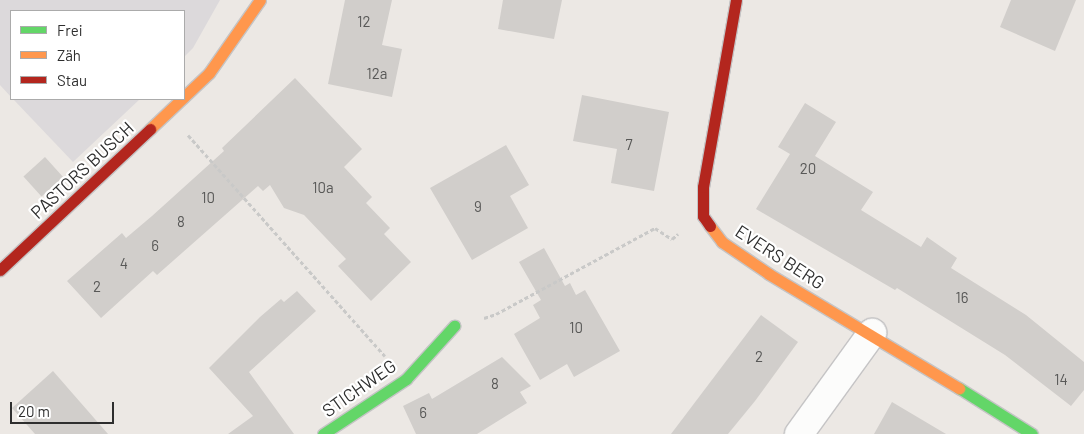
<!DOCTYPE html>
<html>
<head>
<meta charset="utf-8">
<style>
  body { margin:0 }
  #map { position:relative; width:1084px; height:434px; overflow:hidden; background:#ece8e4; font-family:Barlow,sans-serif }
  div>[style] { position:absolute }
  [style*='--x'] { left:calc(var(--x)*1px); top:calc(var(--y)*1px); width:calc(var(--w)*1px); rotate:calc(var(--a)*1deg) }
  .industrial>* { inset:0; background:#dcd9db }
  .building>* { inset:0; background:#d1cecb; transform-origin:0 0 }
  .path>* { height:3px; margin-top:-1.5px; transform-origin:0; background:repeating-linear-gradient(90deg,#c9c9c8 0 4px,transparent 0 6.5px) }
  .roads { filter:drop-shadow(1px 0 #c5c4c5) drop-shadow(-1px 0 #c5c4c5) drop-shadow(0 1px #c5c4c5) drop-shadow(0 -1px #c5c4c5) }
  .street>* { height:28px; margin:-14px; padding:0 14px; transform-origin:14px; border-radius:14px; background:#fcfcfb }
  .fast>* { height:11px; margin:-5.5px; padding:0 5.5px; transform-origin:5.5px; border-radius:5.5px; background:#63d668 }
  .slow>* { height:11px; margin:-5.5px; padding:0 5.5px; transform-origin:5.5px; border-radius:5.5px; background:#ff974d }
  .jam>* { height:11px; margin:-5.5px; padding:0 5.5px; transform-origin:5.5px; border-radius:5.5px; background:#b3261e }
  span { translate:-50% -50%; white-space:nowrap; text-align:center; line-height:1.15; -webkit-text-stroke:4.5px #fff; paint-order:stroke }
  .number-label { font-size:15px; color:#585857 }
  .number-label span { -webkit-text-stroke-width:0 }
  .street-label { font-size:18px; color:#2e2e2e }
  .legend { position:absolute; left:10px; top:10px; width:175px; height:90px; box-sizing:border-box; background:#fff; border:1px solid #ababab; margin:0; padding:6px 9px; list-style:none; font-size:15px; color:#2e2e2e }
  .legend li { display:flex; align-items:center; gap:10px; height:25px }
  .legend b { width:25px; border:1px solid #ababab }
  .scale { position:absolute; left:10px; top:402px; width:104px; height:22px; box-sizing:border-box; border:2px solid #2e2e2e; border-top:0; padding-left:6px; font-size:15px; line-height:18px; white-space:nowrap; color:#2e2e2e; -webkit-text-stroke:4px #fff; paint-order:stroke }
</style>
</head>
<body>
<div id="map">
  <div class="industrial">
    <div style="clip-path:polygon(0 0,220px 0,193px 48px,184px 57px,184px 11px,11px 11px,11px 97px,0 85px)"></div>
    <div style="clip-path:polygon(13px 99px,140px 99px,73px 162px)"></div>
  </div>
  <div class="building">
    <div style="clip-path:polygon(345px 0,392px 0,382px 45px,402px 49px,392px 97px,328px 84px)"></div>
    <div style="clip-path:polygon(503px 0,562px 0,554px 39px,498px 29px)"></div>
    <div style="clip-path:polygon(1011px 0,1076px 0,1055px 51px,1000px 27px)"></div>
    <div style="clip-path:polygon(295px 78px,362px 149px,344px 167px,372px 197px,366px 203px,390px 228px,384px 234px,411px 262px,371px 301px,338px 266px,346px 259px,304px 215px,284px 208px,270px 185px,263px 191px,258px 186px,157px 275px,153px 271px,101px 318px,67px 281px,122px 233px,126px 238px,152px 216px,224px 151px,222px 148px)"></div>
    <div style="clip-path:polygon(582px 95px,669px 112px,654px 191px,611px 183px,617px 149px,573px 141px)"></div>
    <div style="clip-path:polygon(805px 103px,836px 122px,815px 156px,873px 192px,861px 210px,921px 247px,927px 237px,957px 258px,951px 268px,1026px 315px,1084px 362px,1084px 390px,1071px 406px,1005px 355px,897px 288px,895px 290px,756px 209px,790px 154px,778px 147px)"></div>
    <div style="clip-path:polygon(506px 145px,529px 185px,510px 196px,528px 228px,472px 260px,430px 188px)"></div>
    <div style="left:45px;top:157px;width:27px;height:29px;rotate:48deg"></div>
    <div style="clip-path:polygon(544px 248px,565px 286px,570px 283px,576px 295px,585px 290px,620px 351px,574px 377px,567px 364px,540px 380px,514px 334px,540px 318px,533px 305px,541px 300px,519px 262px)"></div>
    <div style="clip-path:polygon(297px 291px,316px 311px,249px 372px,294px 434px,228px 434px,253px 416px,209px 368px,260px 317px,281px 299px,284px 302px)"></div>
    <div style="clip-path:polygon(761px 315px,798px 342px,755px 401px,728px 434px,671px 434px)"></div>
    <div style="clip-path:polygon(502px 357px,531px 386px,520px 392px,527px 403px,477px 434px,416px 434px,403px 406px,429px 393px,432px 399px)"></div>
    <div style="clip-path:polygon(53px 371px,108px 434px,35px 434px,12px 408px)"></div>
    <div style="clip-path:polygon(892px 402px,946px 434px,874px 434px)"></div>
  </div>
  <div class="path">
    <div style="--x:188;--y:135;--w:296;--a:48.3"></div>
    <div style="--x:484;--y:318;--w:13;--a:-18"></div>
    <div style="--x:496;--y:314;--w:181;--a:-28.4"></div>
    <div style="--x:655;--y:228;--w:20;--a:33"></div>
    <div style="--x:672;--y:239;--w:8;--a:-40"></div>
  </div>
  <div class="roads">
    <div class="street">
      <div style="--x:799;--y:434;--w:125;--a:-54.1"></div>
    </div>
    <div class="fast">
      <div style="--x:959;--y:388;--w:86;--a:32.2"></div>
      <div style="--x:323;--y:434;--w:100;--a:-33.5"></div>
      <div style="--x:406;--y:379;--w:72;--a:-47.8"></div>
    </div>
    <div class="slow">
      <div style="--x:150;--y:129;--w:81;--a:-43.5"></div>
      <div style="--x:209;--y:73;--w:89;--a:-55.1"></div>
      <div style="--x:710;--y:226;--w:20;--a:53"></div>
      <div style="--x:722;--y:242;--w:57;--a:34.2"></div>
      <div style="--x:769;--y:274;--w:222;--a:31"></div>
    </div>
    <div class="jam">
      <div style="--x:710;--y:226;--w:12;--a:-125"></div>
      <div style="--x:703;--y:216;--w:29;--a:-90"></div>
      <div style="--x:703;--y:187;--w:190;--a:-80"></div>
      <div style="--x:0;--y:270;--w:206;--a:-43.2"></div>
    </div>
  </div>
  <div class="number-label">
    <span style="left:364px;top:22px">12</span>
    <span style="left:377px;top:74px">12a</span>
    <span style="left:629px;top:145px">7</span>
    <span style="left:808px;top:169px">20</span>
    <span style="left:323px;top:188px">10a</span>
    <span style="left:208px;top:198px">10</span>
    <span style="left:478px;top:207px">9</span>
    <span style="left:181px;top:222px">8</span>
    <span style="left:155px;top:246px">6</span>
    <span style="left:124px;top:264px">4</span>
    <span style="left:97px;top:287px">2</span>
    <span style="left:962px;top:298px">16</span>
    <span style="left:576px;top:328px">10</span>
    <span style="left:759px;top:357px">2</span>
    <span style="left:1061px;top:380px">14</span>
    <span style="left:495px;top:384px">8</span>
    <span style="left:423px;top:413px">6</span>
  </div>
  <div class="street-label">
    <span style="left:82px;top:170px;rotate:-43deg">PASTORS BUSCH</span>
    <span style="left:780px;top:257px;rotate:33deg">EVERS BERG</span>
    <span style="left:359px;top:388px;rotate:-35deg">STICHWEG</span>
  </div>
  <ul class="legend">
  <li><b style="height:6px;background:#63d668"></b>Frei</li>
  <li><b style="height:6px;background:#ff974d"></b>Zäh</li>
  <li><b style="height:6px;background:#b3261e"></b>Stau</li>
  </ul>
  <div class="scale">20 m</div>
</div>
</body>
</html>
